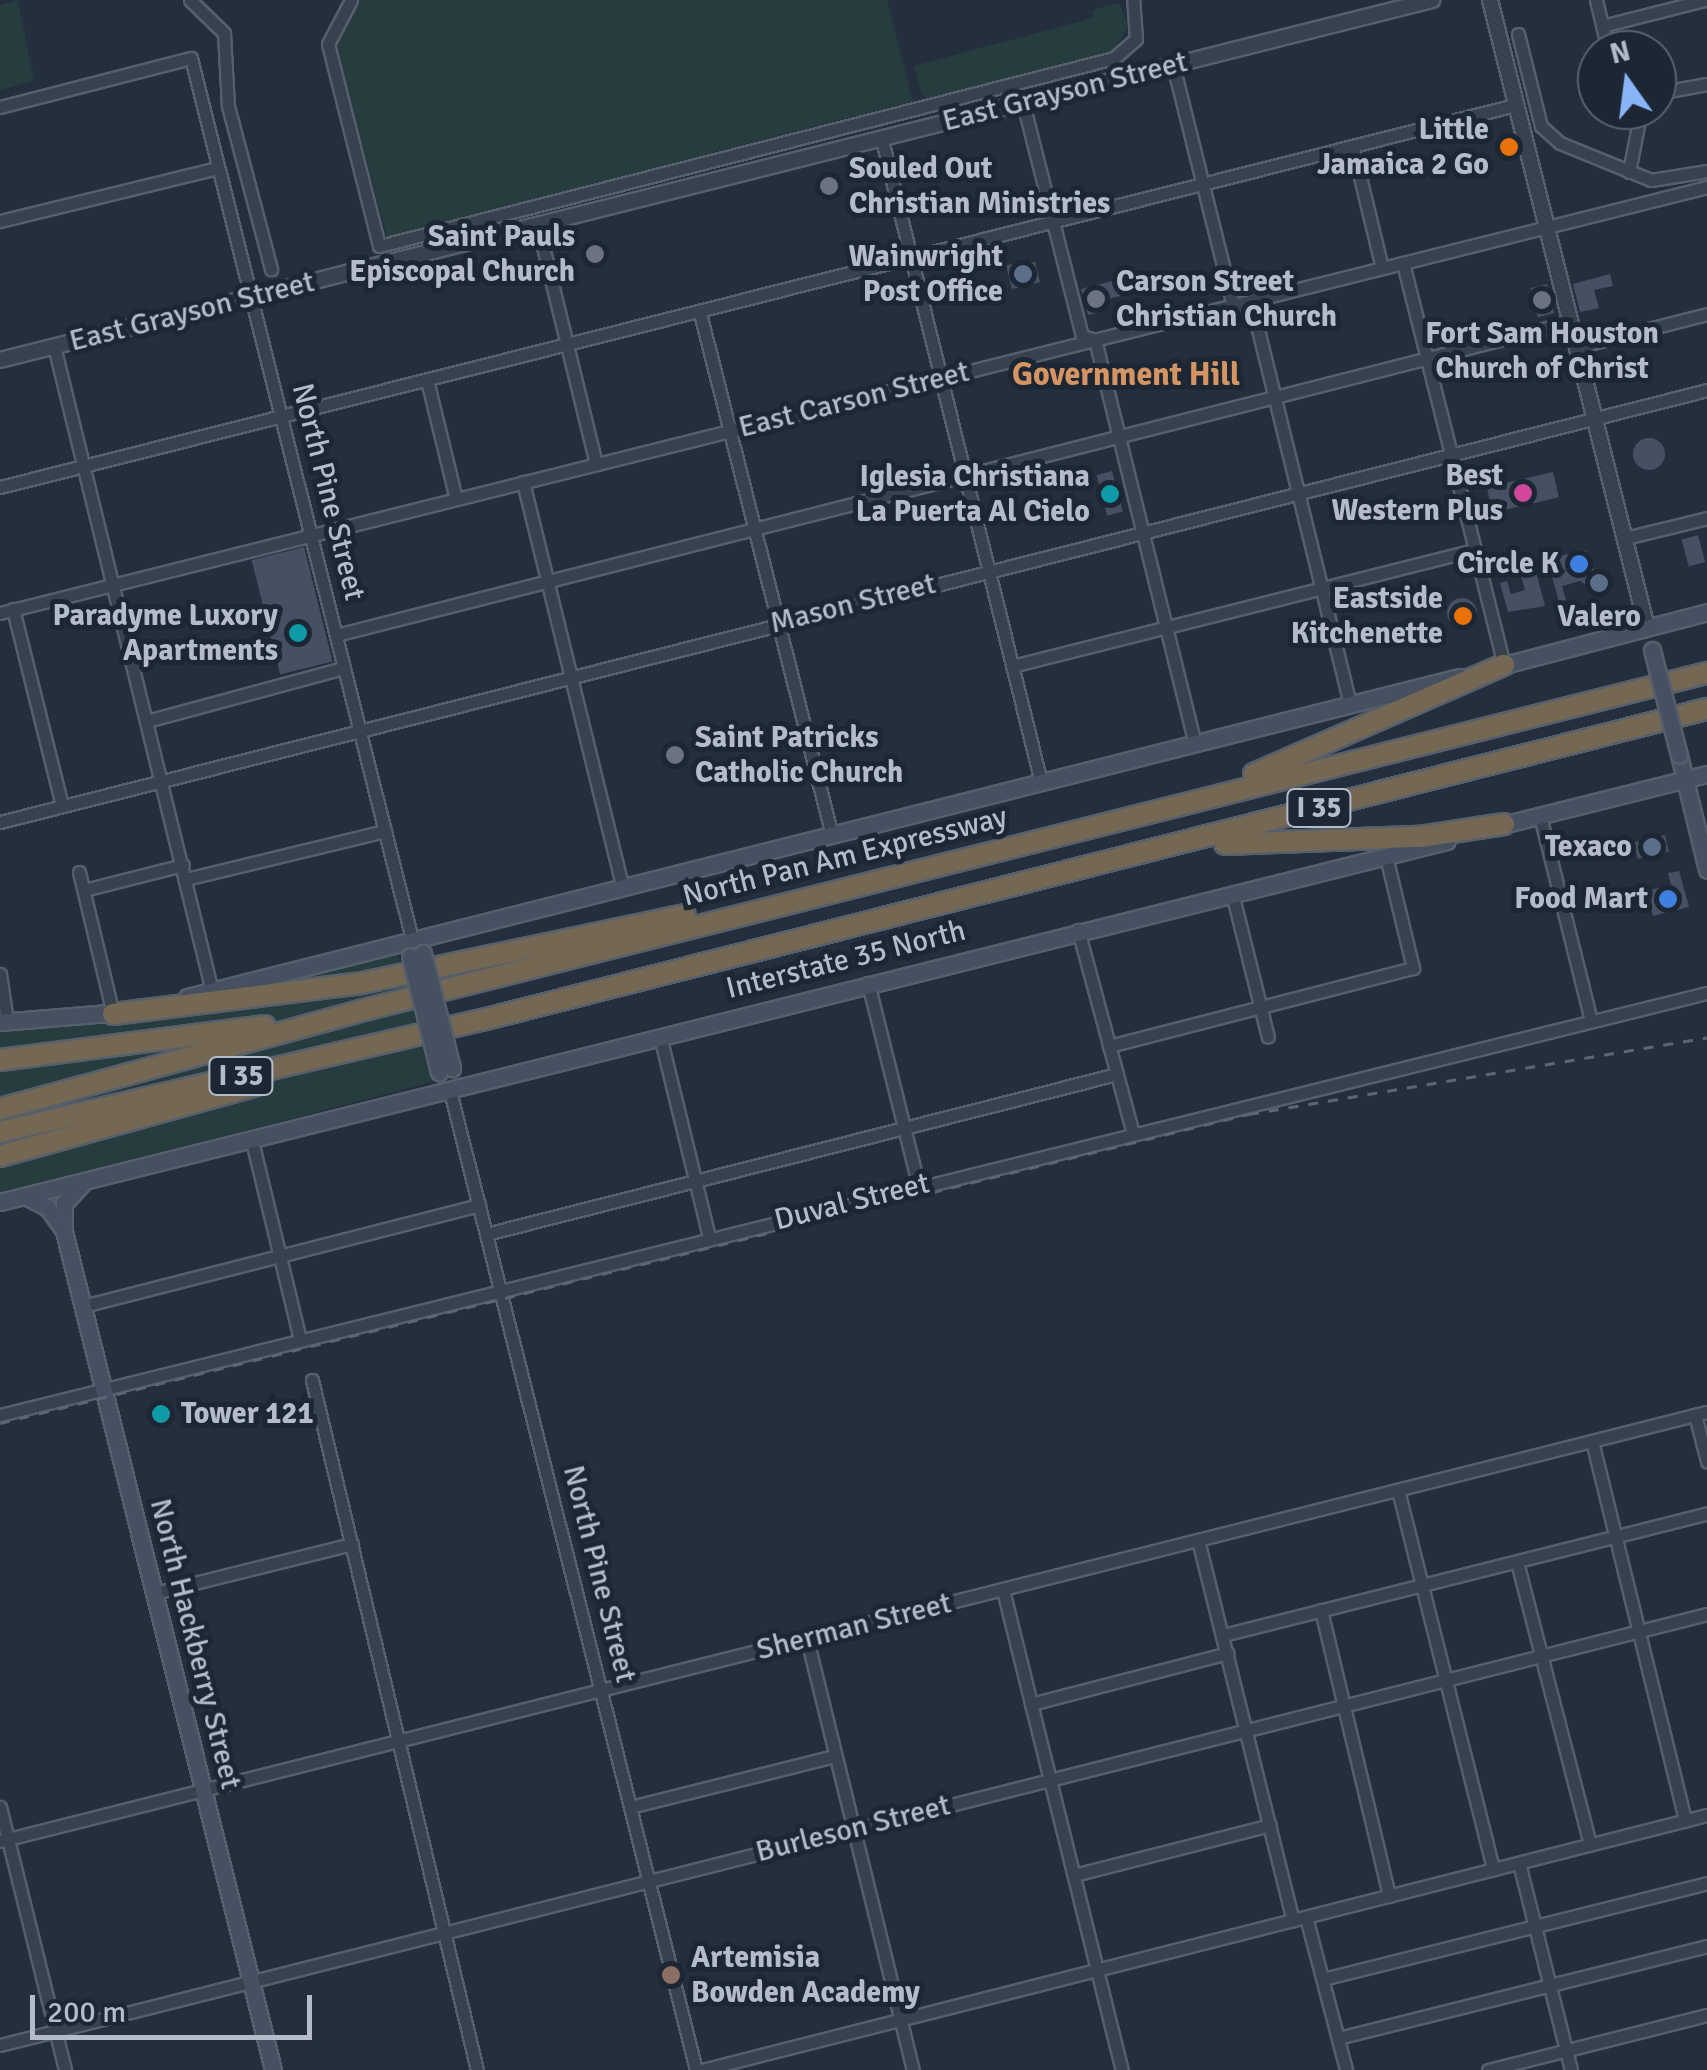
<!DOCTYPE html>
<html>
<head>
<meta charset="utf-8">
<style>
  body { margin:0 }
  #map { position:relative; width:1707px; height:2070px; overflow:hidden; background:#242f3e; font-family:Signika,sans-serif }
  div>[style] { position:absolute }
  [style*='--x'] { left:calc(var(--x)*1px); top:calc(var(--y)*1px); width:calc(var(--w)*1px); rotate:calc(var(--a)*1deg) }
  .green>* { inset:0; background:#263c3f }
  .building>* { inset:0; background:#455162; transform-origin:0 0 }
  .round { border-radius:50% }
  .roads { filter:drop-shadow(2px 0 #565f6c) drop-shadow(-2px 0 #565f6c) drop-shadow(0 2px #565f6c) drop-shadow(0 -2px #565f6c) }
  .minor>* { height:11px; margin:-5.5px; padding:0 5.5px; transform-origin:5.5px; border-radius:5.5px; background:#38414e }
  .tertiary>* { height:14px; margin:-7px; padding:0 7px; transform-origin:7px; border-radius:7px; background:#38414e }
  .secondary>* { height:15px; margin:-7.5px; padding:0 7.5px; transform-origin:7.5px; border-radius:7.5px; background:#465061 }
  .motorway>* { height:20px; margin:-10px; padding:0 10px; transform-origin:10px; border-radius:10px; background:#746855 }
  .rail>* { height:2.5px; margin-top:-1.25px; transform-origin:0; background:repeating-linear-gradient(90deg,#5a6575 0 10px,transparent 0 20px) }
  .bridges { filter:drop-shadow(2px 0 #565f6c) drop-shadow(-2px 0 #565f6c) drop-shadow(0 2px #565f6c) drop-shadow(0 -2px #565f6c) }
  .secondary-bridge>* { height:15px; margin:-7.5px; padding:0 7.5px; transform-origin:7.5px; border-radius:7.5px; background:#465061 }
  .dots>* { width:28px; height:28px; translate:-50% -50%; box-sizing:border-box; border:5px solid #1d2633; border-radius:50% }
  span { translate:-50% -50%; white-space:nowrap; text-align:center; line-height:1.15; -webkit-text-stroke:10px #1d2633; paint-order:stroke }
  .shield-label span { padding:2px 8px; background:#1d2633; border:2px solid; border-radius:8px; -webkit-text-stroke-width:0 }
  .shield-label { font-size:28px; color:#b4bcc9; font-weight:700 }
  .street-label { font-size:30px; color:#b4bcc9 }
  .poi-label { font-size:30px; color:#b4bcc9; font-weight:700 }
  .right { translate:-100% -50%; text-align:right }
  .left { translate:0 -50%; text-align:left }
  .neighbourhood-label { font-size:32px; color:#d59563; font-weight:700 }
  .north { position:absolute; left:1577px; top:30px; width:100px; height:100px; box-sizing:border-box; background:#1d2633; border:2px solid #59626f; border-radius:50%; rotate:346deg; font-size:28px; font-weight:700; line-height:40px; text-align:center; color:#b4bcc9 }
  .north::after { content:''; display:block; margin:auto; width:35px; height:45px; background:#8ab4f8; clip-path:polygon(50% 0,100% 100%,50% 72%,0 100%) }
  .scale { position:absolute; left:30px; top:1995px; width:282px; height:45px; box-sizing:border-box; border:5px solid #b4bcc9; border-top:0; padding-left:12px; font-size:30px; line-height:35px; white-space:nowrap; color:#b4bcc9; -webkit-text-stroke:8px #1d2633; paint-order:stroke }
</style>
</head>
<body>
<div id="map">
  <div class="green">
    <div style="clip-path:polygon(18px 0,34px 81px,0 90px,0 5px)"></div>
    <div style="clip-path:polygon(357px 0,887px 0,913px 101px,387px 237px,334px 37px)"></div>
    <div style="clip-path:polygon(1119px 3px,1129px 26px,1112px 53px,928px 100px,922px 95px,914px 66px,1093px 18px,1092px 10px)"></div>
    <div style="clip-path:polygon(398px 954px,432px 1082px,0 1195px,0 1026px,110px 1021px)"></div>
  </div>
  <div class="building">
    <div style="clip-path:polygon(1035px 262px,1040px 282px,1012px 289px,1006px 265px)"></div>
    <div style="clip-path:polygon(1610px 274px,1613px 286px,1594px 290px,1599px 308px,1580px 312px,1573px 284px)"></div>
    <div style="clip-path:polygon(1116px 280px,1120px 296px,1097px 302px,1100px 312px,1088px 315px,1081px 289px)"></div>
    <div style="left:1547px;top:284px;width:30px;height:17px;rotate:76deg"></div>
    <div class="round" style="left:1633px;top:438px;width:32px;height:32px"></div>
    <div style="left:1112px;top:471px;width:42px;height:16px;rotate:75deg"></div>
    <div style="left:1553px;top:472px;width:26px;height:68px;rotate:77deg"></div>
    <div style="left:1698px;top:535px;width:28px;height:17px;rotate:75deg"></div>
    <div style="left:304px;top:547px;width:118px;height:54px;rotate:76deg"></div>
    <div style="clip-path:polygon(1586px 550px,1591px 568px,1612px 581px,1603px 595px,1580px 581px,1562px 586px,1566px 600px,1559px 602px,1547px 559px)"></div>
    <div style="clip-path:polygon(1535px 568px,1545px 606px,1508px 612px,1500px 583px,1507px 581px,1511px 594px,1525px 590px,1520px 572px)"></div>
    <div class="round" style="left:1447px;top:598px;width:30px;height:30px"></div>
    <div style="left:1665px;top:835px;width:17px;height:32px;rotate:77deg"></div>
    <div style="clip-path:polygon(1679px 871px,1689px 907px,1653px 916px,1646px 891px,1671px 885px,1668px 873px)"></div>
  </div>
  <div class="roads">
    <div class="minor">
      <div style="--x:190;--y:0;--w:47;--a:44.1"></div>
      <div style="--x:224;--y:33;--w:73;--a:86.9"></div>
      <div style="--x:228;--y:106;--w:169;--a:75.2"></div>
      <div style="--x:351;--y:0;--w:50;--a:117.6"></div>
      <div style="--x:328;--y:44;--w:208;--a:75.8"></div>
      <div style="--x:379;--y:246;--w:759;--a:-14.35"></div>
      <div style="--x:1114;--y:58;--w:29;--a:-41"></div>
      <div style="--x:1136;--y:39;--w:39;--a:-94"></div>
      <div style="--x:1596;--y:0;--w:51;--a:76.5"></div>
      <div style="--x:1602;--y:26;--w:106;--a:-14.2"></div>
      <div style="--x:1518;--y:34;--w:95;--a:76"></div>
      <div style="--x:1541;--y:126;--w:25;--a:42"></div>
      <div style="--x:1560;--y:143;--w:98;--a:22.1"></div>
      <div style="--x:1651;--y:180;--w:57;--a:-9.1"></div>
      <div style="--x:1173;--y:65;--w:248;--a:76"></div>
      <div style="--x:1657;--y:93;--w:51;--a:-10.2"></div>
      <div style="--x:1023;--y:103;--w:240;--a:75.8"></div>
      <div style="--x:1082;--y:336;--w:14;--a:17"></div>
      <div style="--x:1095;--y:340;--w:416;--a:76.1"></div>
      <div style="--x:0;--y:107;--w:197;--a:-14.4"></div>
      <div style="--x:191;--y:58;--w:908;--a:75.92"></div>
      <div style="--x:882;--y:140;--w:661;--a:76.09"></div>
      <div style="--x:1353;--y:148;--w:123;--a:76.4"></div>
      <div style="--x:1629;--y:172;--w:63;--a:-79"></div>
      <div style="--x:0;--y:221;--w:224;--a:-13.7"></div>
      <div style="--x:538;--y:226;--w:245;--a:76.3"></div>
      <div style="--x:1403;--y:263;--w:414;--a:75.9"></div>
      <div style="--x:1251;--y:301;--w:416;--a:76.2"></div>
      <div style="--x:700;--y:313;--w:539;--a:75.83"></div>
      <div style="--x:54;--y:346;--w:664;--a:76.24"></div>
      <div style="--x:1577;--y:347;--w:134;--a:-14.2"></div>
      <div style="--x:427;--y:380;--w:122;--a:76.3"></div>
      <div style="--x:523;--y:482;--w:418;--a:76.2"></div>
      <div style="--x:0;--y:487;--w:1562;--a:-14.15"></div>
      <div style="--x:1625;--y:538;--w:84;--a:-13.7"></div>
      <div style="--x:13;--y:609;--w:203;--a:76"></div>
      <div style="--x:0;--y:613;--w:1759;--a:-14.01"></div>
      <div style="--x:336;--y:635;--w:1273;--a:-14.23"></div>
      <div style="--x:1012;--y:666;--w:475;--a:-14.1"></div>
      <div style="--x:147;--y:721;--w:204;--a:-15.1"></div>
      <div style="--x:1540;--y:816;--w:211;--a:76"></div>
      <div style="--x:0;--y:822;--w:1761;--a:-14.2"></div>
      <div style="--x:79;--y:872;--w:146;--a:76.5"></div>
      <div style="--x:186;--y:879;--w:205;--a:-13.6"></div>
      <div style="--x:84;--y:890;--w:102;--a:-14.2"></div>
      <div style="--x:1232;--y:893;--w:148;--a:76"></div>
      <div style="--x:1078;--y:930;--w:211;--a:74.9"></div>
      <div style="--x:0;--y:974;--w:48;--a:81.5"></div>
      <div style="--x:868;--y:983;--w:210;--a:76"></div>
      <div style="--x:660;--y:1036;--w:207;--a:76.3"></div>
      <div style="--x:1109;--y:1046;--w:314;--a:-14.4"></div>
      <div style="--x:1413;--y:968;--w:115;--a:-103.6"></div>
      <div style="--x:450;--y:1091;--w:1009;--a:75.89"></div>
      <div style="--x:252;--y:1141;--w:200;--a:76.4"></div>
      <div style="--x:486;--y:1234;--w:651;--a:-14.23"></div>
      <div style="--x:83;--y:1306;--w:409;--a:-14.3"></div>
      <div style="--x:312;--y:1380;--w:709;--a:76.55"></div>
      <div style="--x:0;--y:1415;--w:1758;--a:-13.89"></div>
      <div style="--x:1695;--y:1415;--w:48;--a:75.4"></div>
      <div style="--x:1592;--y:1441;--w:391;--a:76.2"></div>
      <div style="--x:1398;--y:1490;--w:391;--a:75.9"></div>
      <div style="--x:1198;--y:1540;--w:392;--a:76"></div>
      <div style="--x:1517;--y:1562;--w:292;--a:75.5"></div>
      <div style="--x:1003;--y:1590;--w:495;--a:76.1"></div>
      <div style="--x:154;--y:1593;--w:204;--a:-13.9"></div>
      <div style="--x:1321;--y:1610;--w:294;--a:76.6"></div>
      <div style="--x:1223;--y:1635;--w:499;--a:-14.1"></div>
      <div style="--x:807;--y:1639;--w:444;--a:76.2"></div>
      <div style="--x:1031;--y:1704;--w:203;--a:-14.5"></div>
      <div style="--x:0;--y:1807;--w:271;--a:76.1"></div>
      <div style="--x:630;--y:1807;--w:211;--a:-14"></div>
      <div style="--x:0;--y:1841;--w:1760;--a:-14.11"></div>
      <div style="--x:1519;--y:1863;--w:213;--a:75.9"></div>
      <div style="--x:1074;--y:1875;--w:202;--a:-14.3"></div>
      <div style="--x:1306;--y:1917;--w:158;--a:75.3"></div>
      <div style="--x:1323;--y:1979;--w:396;--a:-14"></div>
      <div style="--x:1338;--y:2038;--w:380;--a:-14"></div>
      <div style="--x:0;--y:2045;--w:1761;--a:-14.17"></div>
      <div style="--x:702;--y:2070;--w:1037;--a:-14.24"></div>
      <div style="--x:1488;--y:2070;--w:226;--a:-14.1"></div>
    </div>
    <div class="tertiary">
      <div style="--x:1490;--y:0;--w:647;--a:75.96"></div>
      <div style="--x:0;--y:360;--w:1477;--a:-14.11"></div>
    </div>
    <div class="secondary">
      <div style="--x:1496;--y:667;--w:218;--a:-14.6"></div>
      <div style="--x:1679;--y:755;--w:118;--a:76.3"></div>
      <div style="--x:1498;--y:826;--w:215;--a:-14"></div>
      <div style="--x:187;--y:997;--w:1312;--a:-14.12"></div>
      <div style="--x:0;--y:1022;--w:121;--a:-4.7"></div>
      <div style="--x:82;--y:1184;--w:26;--a:133"></div>
      <div style="--x:64;--y:1203;--w:28;--a:90"></div>
      <div style="--x:64;--y:1231;--w:865;--a:76.01"></div>
      <div style="--x:25;--y:1196;--w:25;--a:27"></div>
      <div style="--x:47;--y:1207;--w:26;--a:54"></div>
      <div style="--x:0;--y:1202;--w:1491;--a:-14.01"></div>
    </div>
    <div class="motorway">
      <div style="--x:1254;--y:774;--w:273;--a:-23.6"></div>
      <div style="--x:1225;--y:844;--w:195;--a:-2.1"></div>
      <div style="--x:1420;--y:837;--w:85;--a:-8.8"></div>
      <div style="--x:113;--y:1014;--w:251;--a:-7.1"></div>
      <div style="--x:362;--y:983;--w:330;--a:-11.9"></div>
      <div style="--x:0;--y:1060;--w:267;--a:-7.3"></div>
      <div style="--x:0;--y:1109;--w:369;--a:-15.2"></div>
      <div style="--x:356;--y:1012;--w:1393;--a:-14.09"></div>
      <div style="--x:0;--y:1132;--w:495;--a:-13.1"></div>
      <div style="--x:482;--y:1020;--w:1264;--a:-14.25"></div>
      <div style="--x:0;--y:1156;--w:264;--a:-15.4"></div>
    </div>
  </div>
  <div class="rail">
    <div style="--x:0;--y:1423;--w:1287;--a:-13.9"></div>
    <div style="--x:1249;--y:1114;--w:464;--a:-9.5"></div>
  </div>
  <div class="bridges">
    <div class="secondary-bridge">
      <div style="--x:1652;--y:650;--w:108;--a:75.6"></div>
      <div style="--x:423;--y:953;--w:119;--a:75.8"></div>
      <div style="--x:410;--y:956;--w:120;--a:76"></div>
    </div>
  </div>
  <div class="dots">
    <div style="left:1509px;top:147px;background:#e8710a"></div>
    <div style="left:829px;top:186px;background:#6b7280"></div>
    <div style="left:595px;top:254px;background:#6b7280"></div>
    <div style="left:1023px;top:274px;background:#5c6f8a"></div>
    <div style="left:1096px;top:299px;background:#6b7280"></div>
    <div style="left:1542px;top:300px;background:#6b7280"></div>
    <div style="left:1523px;top:493px;background:#d1479c"></div>
    <div style="left:1110px;top:494px;background:#0f9aa8"></div>
    <div style="left:1579px;top:564px;background:#3f7fe0"></div>
    <div style="left:1599px;top:583px;background:#5c6f8a"></div>
    <div style="left:1463px;top:616px;background:#e8710a"></div>
    <div style="left:298px;top:633px;background:#0f9aa8"></div>
    <div style="left:675px;top:755px;background:#6b7280"></div>
    <div style="left:1652px;top:847px;background:#5c6f8a"></div>
    <div style="left:1668px;top:899px;background:#3f7fe0"></div>
    <div style="left:161px;top:1414px;background:#0f9aa8"></div>
    <div style="left:671px;top:1975px;background:#8d6e63"></div>
  </div>
  <div class="shield-label">
    <span style="left:1319px;top:808px">I 35</span>
    <span style="left:241px;top:1076px">I 35</span>
  </div>
  <div class="street-label">
    <span style="left:1065px;top:92px;rotate:-14deg">East Grayson Street</span>
    <span style="left:192px;top:312px;rotate:-14deg">East Grayson Street</span>
    <span style="left:854px;top:400px;rotate:-14deg">East Carson Street</span>
    <span style="left:328px;top:492px;rotate:76deg">North Pine Street</span>
    <span style="left:853px;top:604px;rotate:-14deg">Mason Street</span>
    <span style="left:845px;top:857px;rotate:-14deg">North Pan Am Expressway</span>
    <span style="left:846px;top:960px;rotate:-14deg">Interstate 35 North</span>
    <span style="left:852px;top:1202px;rotate:-14deg">Duval Street</span>
    <span style="left:599px;top:1574px;rotate:76deg">North Pine Street</span>
    <span style="left:854px;top:1627px;rotate:-14deg">Sherman Street</span>
    <span style="left:195px;top:1644px;rotate:76deg">North Hackberry Street</span>
    <span style="left:853px;top:1829px;rotate:-14deg">Burleson Street</span>
  </div>
  <div class="poi-label">
    <span class="right" style="left:1489px;top:147px">Little<br>Jamaica 2 Go</span>
    <span class="left" style="left:849px;top:186px">Souled Out<br>Christian Ministries</span>
    <span class="right" style="left:575px;top:254px">Saint Pauls<br>Episcopal Church</span>
    <span class="right" style="left:1003px;top:274px">Wainwright<br>Post Office</span>
    <span class="left" style="left:1116px;top:299px">Carson Street<br>Christian Church</span>
    <span style="left:1542px;top:351px">Fort Sam Houston<br>Church of Christ</span>
    <span class="right" style="left:1503px;top:493px">Best<br>Western Plus</span>
    <span class="right" style="left:1090px;top:494px">Iglesia Christiana<br>La Puerta Al Cielo</span>
    <span class="right" style="left:1559px;top:564px">Circle K</span>
    <span class="right" style="left:1443px;top:616px">Eastside<br>Kitchenette</span>
    <span class="right" style="left:278px;top:633px">Paradyme Luxory<br>Apartments</span>
    <span style="left:1599px;top:617px">Valero</span>
    <span class="left" style="left:695px;top:755px">Saint Patricks<br>Catholic Church</span>
    <span class="right" style="left:1632px;top:847px">Texaco</span>
    <span class="right" style="left:1648px;top:899px">Food Mart</span>
    <span class="left" style="left:181px;top:1414px">Tower 121</span>
    <span class="left" style="left:691px;top:1975px">Artemisia<br>Bowden Academy</span>
  </div>
  <div class="neighbourhood-label">
    <span style="left:1126px;top:375px">Government Hill</span>
  </div>
  <div class="north">N</div>
  <div class="scale">200 m</div>
</div>
</body>
</html>
